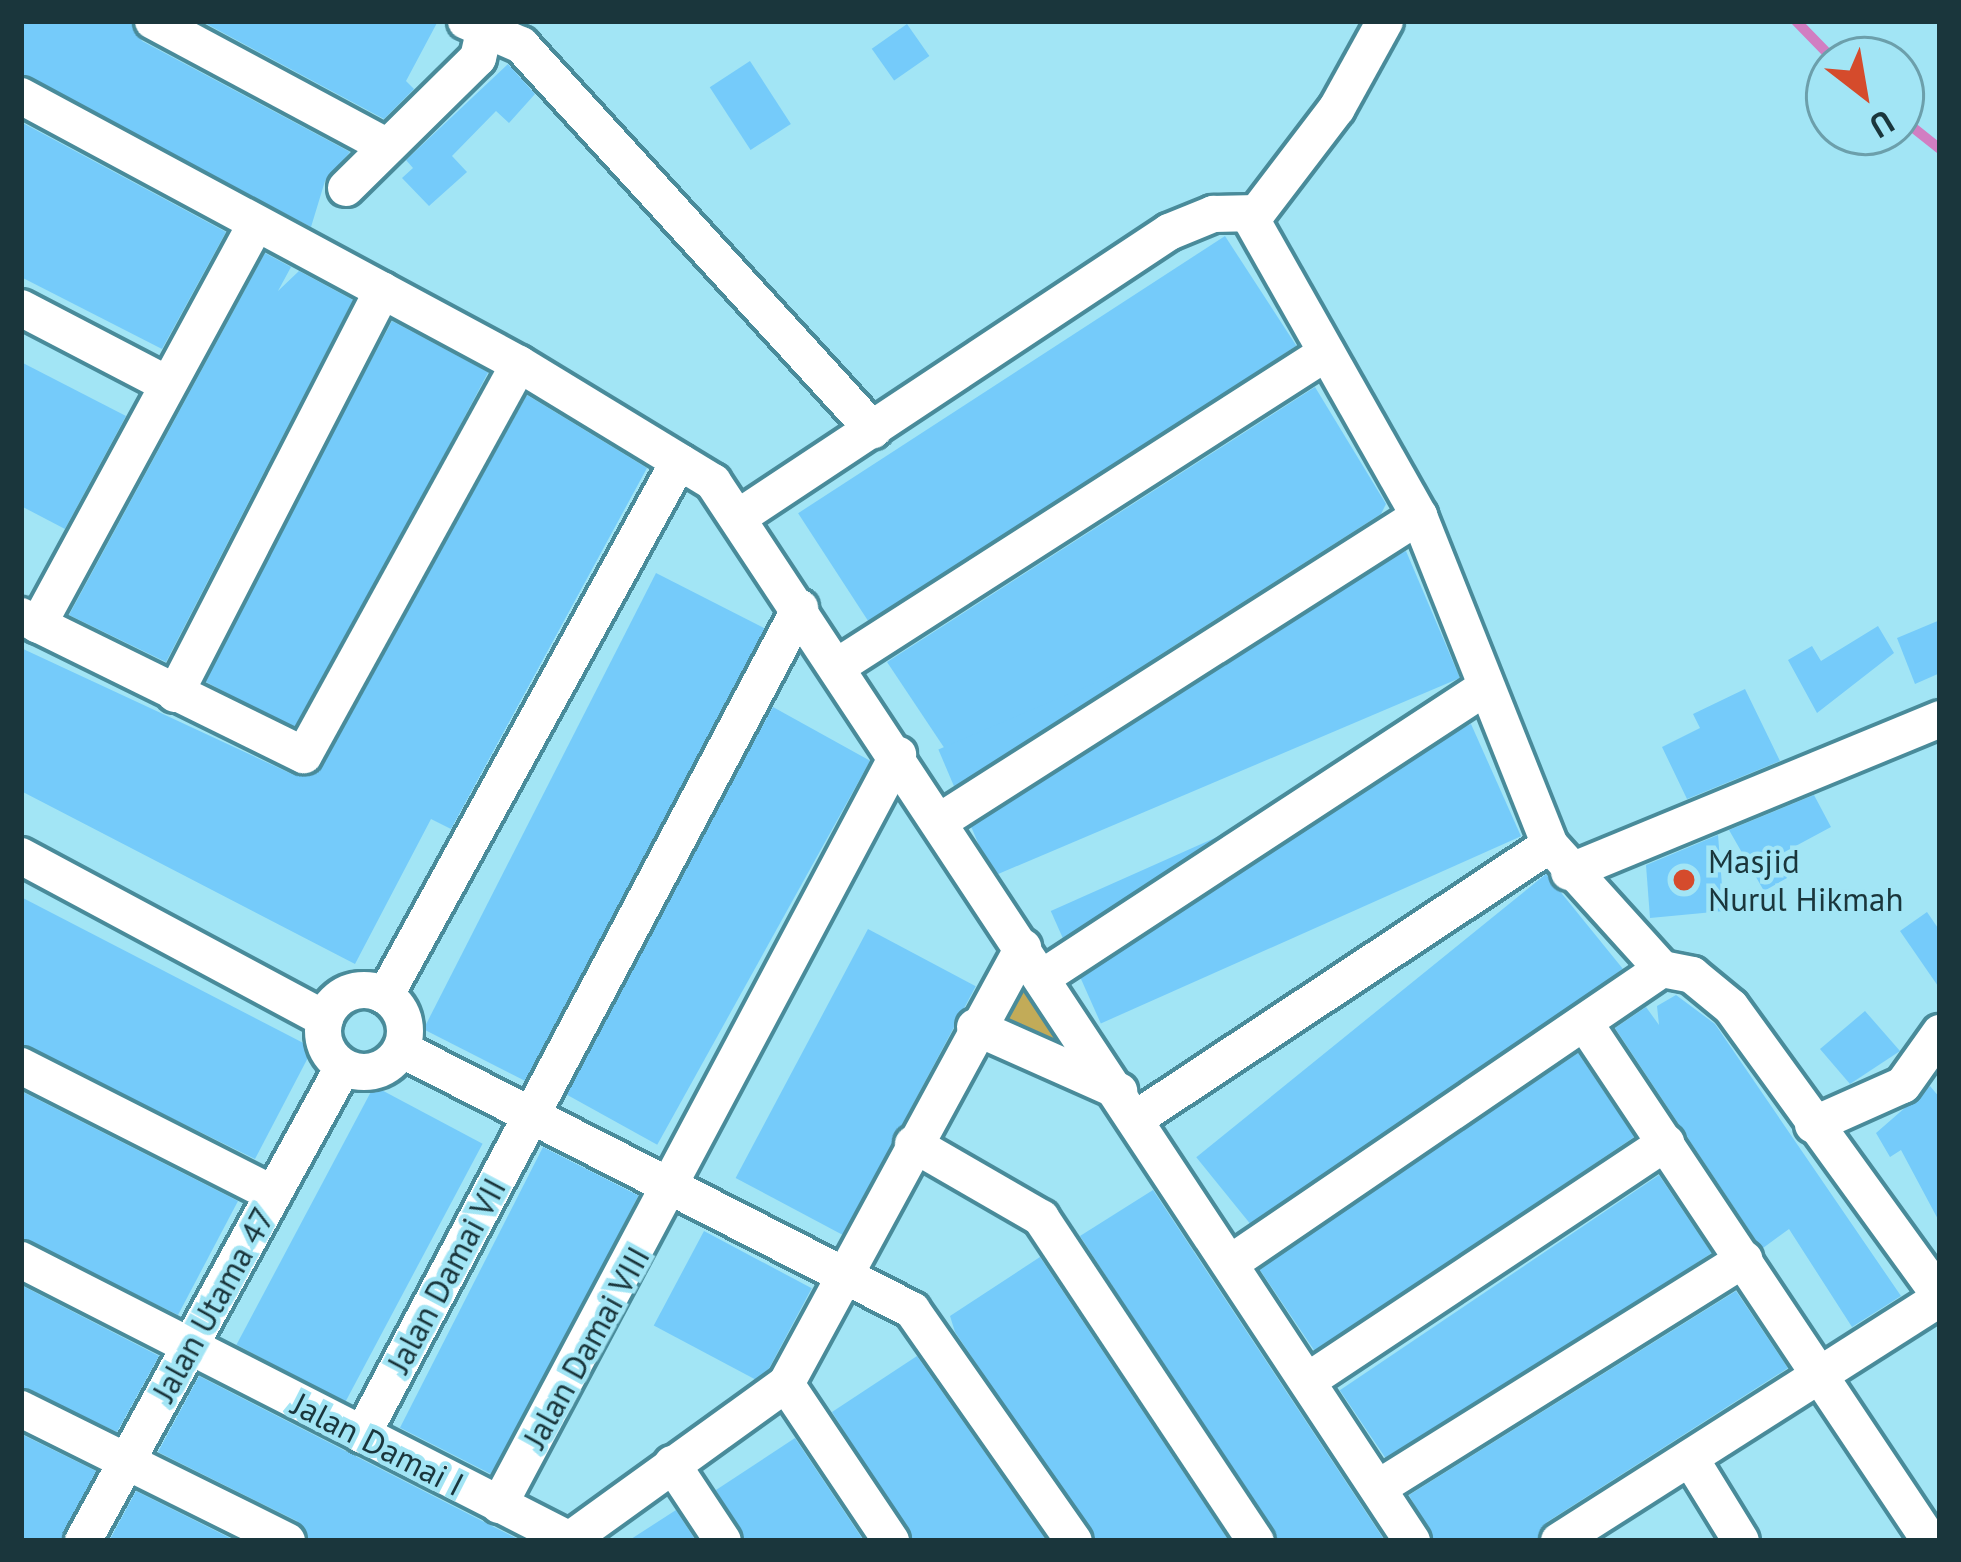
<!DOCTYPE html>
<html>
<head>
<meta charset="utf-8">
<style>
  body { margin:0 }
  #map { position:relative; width:1961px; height:1562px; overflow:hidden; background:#a2e5f5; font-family:"PT Sans",sans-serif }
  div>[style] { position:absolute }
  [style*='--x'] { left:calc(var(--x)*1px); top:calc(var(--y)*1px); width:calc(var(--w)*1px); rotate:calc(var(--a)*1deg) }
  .green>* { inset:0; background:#c2ab58 }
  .stream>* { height:10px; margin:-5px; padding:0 5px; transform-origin:5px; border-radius:5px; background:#d17ec2 }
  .building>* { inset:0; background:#75cbfa; transform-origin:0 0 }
  .roads { filter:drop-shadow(3px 0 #498b9a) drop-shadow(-3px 0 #498b9a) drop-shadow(0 3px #498b9a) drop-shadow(0 -3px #498b9a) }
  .street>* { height:36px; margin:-18px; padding:0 18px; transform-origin:18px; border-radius:18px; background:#fff }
  .street>.ring { margin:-18px; padding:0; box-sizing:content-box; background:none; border:36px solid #fff; border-radius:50% }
  .dots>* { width:33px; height:33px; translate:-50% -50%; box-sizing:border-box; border:6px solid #a2e5f5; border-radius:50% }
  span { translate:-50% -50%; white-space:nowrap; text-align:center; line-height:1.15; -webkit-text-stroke:9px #a2e5f5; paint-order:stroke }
  .poi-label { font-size:33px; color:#1a363c }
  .left { translate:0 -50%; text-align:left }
  .street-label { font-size:33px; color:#1a363c }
  .frame { position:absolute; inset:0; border:24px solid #1a363c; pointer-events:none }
  .north { position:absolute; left:1805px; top:36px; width:120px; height:120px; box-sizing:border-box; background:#a2e5f5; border:3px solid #6c9fab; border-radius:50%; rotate:149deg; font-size:33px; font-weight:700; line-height:48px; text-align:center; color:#1a363c }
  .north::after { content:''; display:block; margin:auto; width:42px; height:54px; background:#d54b2c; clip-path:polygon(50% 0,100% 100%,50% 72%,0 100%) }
</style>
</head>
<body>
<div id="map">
  <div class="green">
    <div style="clip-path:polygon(1022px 980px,1084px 1055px,997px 1023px)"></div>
  </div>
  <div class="stream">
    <div style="--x:1796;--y:21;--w:54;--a:45.7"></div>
    <div style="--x:1901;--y:118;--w:50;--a:38.5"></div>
  </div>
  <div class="building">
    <div style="clip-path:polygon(21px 21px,131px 21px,142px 41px,350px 152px,325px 181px,311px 227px,21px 74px)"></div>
    <div style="clip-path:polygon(201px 21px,438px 21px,406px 81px,414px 89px,384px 119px)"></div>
    <div style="left:907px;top:24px;width:39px;height:43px;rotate:55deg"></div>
    <div style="left:750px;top:61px;width:75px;height:48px;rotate:57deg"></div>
    <div style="clip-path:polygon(508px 64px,535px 94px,509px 123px,496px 111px,452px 156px,467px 172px,429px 206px,402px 178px,413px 168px,406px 160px)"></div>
    <div style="clip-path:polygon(21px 122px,226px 232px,162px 349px,21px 277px)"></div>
    <div style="left:1225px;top:236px;width:131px;height:509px;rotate:57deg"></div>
    <div style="clip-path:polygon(265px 253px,291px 267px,278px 291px,299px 271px,353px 300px,166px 662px,69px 615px)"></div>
    <div style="left:392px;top:321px;width:109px;height:406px;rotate:28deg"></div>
    <div style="clip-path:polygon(21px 362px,126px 416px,65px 529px,21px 506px)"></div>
    <div style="clip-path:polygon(1315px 387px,1386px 504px,1381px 514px,965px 779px,887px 662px)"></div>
    <div style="clip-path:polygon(527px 395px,647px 468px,451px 829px,431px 819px,355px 964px,21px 791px,21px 648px,294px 775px,317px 773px)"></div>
    <div style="left:1406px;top:551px;width:138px;height:508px;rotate:67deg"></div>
    <div style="left:656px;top:573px;width:122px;height:512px;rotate:27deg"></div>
    <div style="clip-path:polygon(1940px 620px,1940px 673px,1915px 684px,1897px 638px)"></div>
    <div style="clip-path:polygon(1878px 626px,1894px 653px,1817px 713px,1788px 660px,1812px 646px,1821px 661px)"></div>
    <div style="clip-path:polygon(1745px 689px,1780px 761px,1687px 799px,1662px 747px,1700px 728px,1693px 714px)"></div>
    <div style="left:773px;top:707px;width:111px;height:439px;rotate:29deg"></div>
    <div style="left:1471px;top:724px;width:123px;height:460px;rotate:66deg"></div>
    <div style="clip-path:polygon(1814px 795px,1831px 827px,1775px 857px,1787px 878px,1764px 891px,1729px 830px)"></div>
    <div style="clip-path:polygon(1718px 835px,1724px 911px,1650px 918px,1646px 865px)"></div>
    <div style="left:1546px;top:874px;width:122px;height:450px;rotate:51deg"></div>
    <div style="clip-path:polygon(21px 897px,313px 1048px,255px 1159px,21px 1044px)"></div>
    <div style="clip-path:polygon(1927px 912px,1940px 931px,1940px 989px,1900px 931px)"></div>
    <div style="left:868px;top:929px;width:122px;height:282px;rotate:28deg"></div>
    <div style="clip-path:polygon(1676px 995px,1715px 1024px,1901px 1296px,1852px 1327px,1789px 1229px,1763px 1248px,1757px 1242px,1615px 1028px,1646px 1007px,1659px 1025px,1657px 1006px)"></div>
    <div style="clip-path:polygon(1865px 1011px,1900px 1051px,1850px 1084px,1820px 1049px)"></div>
    <div style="left:1578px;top:1053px;width:101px;height:385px;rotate:56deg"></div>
    <div style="left:374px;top:1086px;width:123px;height:293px;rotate:28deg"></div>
    <div style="clip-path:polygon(1930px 1086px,1940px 1098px,1940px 1223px,1901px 1150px,1890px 1157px,1876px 1133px)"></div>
    <div style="clip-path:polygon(21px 1091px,238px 1201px,178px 1315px,21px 1238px)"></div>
    <div style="left:543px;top:1147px;width:107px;height:315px;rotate:27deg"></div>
    <div style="left:1659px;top:1175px;width:94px;height:385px;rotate:56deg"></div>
    <div style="clip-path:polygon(1153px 1190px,1385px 1541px,1278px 1541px,1080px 1236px)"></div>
    <div style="left:704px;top:1231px;width:122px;height:107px;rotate:28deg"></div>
    <div style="clip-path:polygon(1040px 1257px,1229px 1541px,1096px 1541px,955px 1332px,950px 1316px)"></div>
    <div style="clip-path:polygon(21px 1285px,159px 1356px,117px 1432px,21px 1387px)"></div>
    <div style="clip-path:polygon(1736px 1291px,1788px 1368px,1547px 1522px,1537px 1541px,1434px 1541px,1409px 1495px)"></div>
    <div style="clip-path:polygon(917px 1356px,1047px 1541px,913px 1541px,832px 1412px)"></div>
    <div style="clip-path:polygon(199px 1376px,490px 1525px,522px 1541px,309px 1541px,297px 1521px,158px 1452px)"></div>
    <div style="clip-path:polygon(21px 1434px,96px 1471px,61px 1541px,21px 1541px)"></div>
    <div style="clip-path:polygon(795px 1438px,864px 1541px,745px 1541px,716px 1490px)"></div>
    <div style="clip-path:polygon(136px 1491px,236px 1541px,109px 1541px)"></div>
    <div style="clip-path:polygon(676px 1510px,696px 1541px,628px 1541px)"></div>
  </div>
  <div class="roads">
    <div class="street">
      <div style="--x:153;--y:21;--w:264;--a:28.2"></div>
      <div style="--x:466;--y:21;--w:60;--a:23.6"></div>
      <div style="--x:521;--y:45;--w:522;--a:47.56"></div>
      <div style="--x:21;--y:96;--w:566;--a:28.29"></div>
      <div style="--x:519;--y:364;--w:227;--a:31.3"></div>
      <div style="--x:713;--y:482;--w:1269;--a:56.57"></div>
      <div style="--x:346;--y:188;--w:185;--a:-44.6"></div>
      <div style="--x:478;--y:58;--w:26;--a:-77"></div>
      <div style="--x:1250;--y:217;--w:343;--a:60.5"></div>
      <div style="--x:1419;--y:516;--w:354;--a:68.3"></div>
      <div style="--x:1550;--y:845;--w:167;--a:47.9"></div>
      <div style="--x:1662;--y:969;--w:31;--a:11"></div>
      <div style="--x:1692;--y:975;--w:50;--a:39.4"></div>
      <div style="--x:1731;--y:1007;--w:357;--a:54.1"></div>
      <div style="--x:21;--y:308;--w:165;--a:27.5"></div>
      <div style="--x:739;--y:517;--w:516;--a:-33.54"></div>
      <div style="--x:1169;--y:232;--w:48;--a:-22.2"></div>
      <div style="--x:1213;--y:214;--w:44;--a:-1.3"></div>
      <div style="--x:1257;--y:213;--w:132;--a:-52.7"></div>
      <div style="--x:1337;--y:108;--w:99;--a:-61.1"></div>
      <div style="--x:21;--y:616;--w:315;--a:26.2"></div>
      <div style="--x:304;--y:755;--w:446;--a:-61.2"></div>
      <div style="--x:38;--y:625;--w:457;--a:-61.5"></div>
      <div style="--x:838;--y:666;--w:580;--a:-32.68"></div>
      <div style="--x:175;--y:694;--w:454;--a:-62.8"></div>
      <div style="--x:942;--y:820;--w:566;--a:-32.51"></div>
      <div style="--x:21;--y:856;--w:345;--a:28.2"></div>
      <div style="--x:1569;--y:872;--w:401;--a:-22.4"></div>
      <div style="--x:1043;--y:977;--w:526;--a:-33.21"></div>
      <div class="ring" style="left:323px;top:990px;width:46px;height:46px"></div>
      <div style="--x:385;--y:996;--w:610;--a:-61.21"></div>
      <div style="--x:975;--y:1027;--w:158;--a:24"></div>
      <div style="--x:1588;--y:1028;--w:617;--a:56.31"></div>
      <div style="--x:401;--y:1049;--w:574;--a:27.06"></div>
      <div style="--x:912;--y:1310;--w:282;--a:55"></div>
      <div style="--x:21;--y:1066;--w:283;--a:26.9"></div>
      <div style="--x:1137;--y:1118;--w:495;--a:-33.5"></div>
      <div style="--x:1813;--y:1125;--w:98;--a:-24"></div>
      <div style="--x:1903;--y:1085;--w:64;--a:-54.6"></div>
      <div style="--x:913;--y:1144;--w:148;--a:30"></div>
      <div style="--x:1041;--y:1218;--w:388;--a:56.4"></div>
      <div style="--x:21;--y:1260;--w:614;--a:27.02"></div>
      <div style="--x:1232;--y:1262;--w:520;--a:-34.27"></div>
      <div style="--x:1309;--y:1380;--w:429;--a:-33.6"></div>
      <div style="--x:786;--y:1384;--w:189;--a:56.2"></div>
      <div style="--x:21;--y:1409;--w:297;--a:26.4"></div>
      <div style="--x:362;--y:1435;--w:936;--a:-62.09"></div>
      <div style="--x:1690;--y:1458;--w:97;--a:58.4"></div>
      <div style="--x:672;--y:1464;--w:92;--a:56.5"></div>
      <div style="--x:1378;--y:1488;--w:432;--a:-32"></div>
      <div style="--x:499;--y:1505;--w:850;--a:-61.99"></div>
      <div style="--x:83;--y:1541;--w:541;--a:-61.25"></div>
      <div style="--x:568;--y:1541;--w:269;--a:-35.8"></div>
      <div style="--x:786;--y:1384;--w:497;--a:-61.5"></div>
      <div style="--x:1559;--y:1541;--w:452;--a:-32.5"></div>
    </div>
  </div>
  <div class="dots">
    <div style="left:1684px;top:880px;background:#d54b2c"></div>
  </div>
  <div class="poi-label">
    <span class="left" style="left:1708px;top:880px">Masjid<br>Nurul Hikmah</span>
  </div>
  <div class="street-label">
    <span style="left:446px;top:1275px;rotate:-62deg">Jalan Damai VII</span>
    <span style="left:213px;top:1304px;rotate:-61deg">Jalan Utama 47</span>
    <span style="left:586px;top:1347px;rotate:-61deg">Jalan Damai VIII</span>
    <span style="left:378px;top:1444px;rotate:27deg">Jalan Damai I</span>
  </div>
  <div class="frame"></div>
  <div class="north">U</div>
</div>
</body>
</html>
